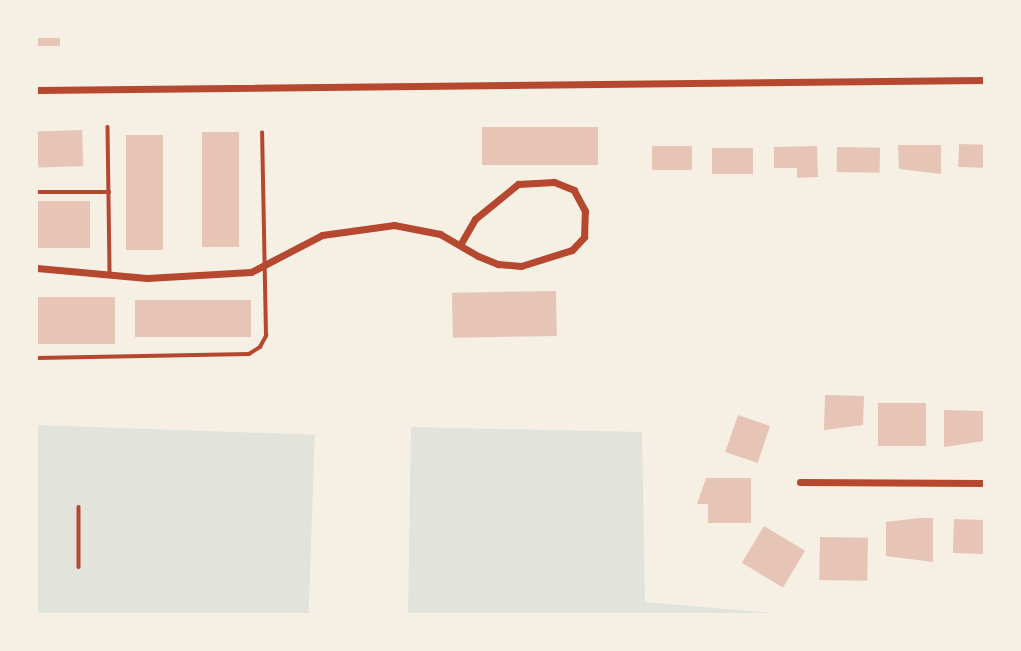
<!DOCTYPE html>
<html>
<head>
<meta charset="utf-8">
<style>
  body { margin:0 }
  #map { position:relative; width:1021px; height:651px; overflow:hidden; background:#f6efe4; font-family:"Times New Roman",serif }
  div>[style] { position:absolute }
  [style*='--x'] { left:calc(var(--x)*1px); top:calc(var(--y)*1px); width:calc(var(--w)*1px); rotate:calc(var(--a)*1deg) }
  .green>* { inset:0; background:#e2e4dc; transform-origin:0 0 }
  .building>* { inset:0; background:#e6c5b7; transform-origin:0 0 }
  .service>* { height:3.5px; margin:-1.75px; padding:0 1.75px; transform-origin:1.75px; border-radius:1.75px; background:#b5482f }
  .minor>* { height:7px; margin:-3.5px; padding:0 3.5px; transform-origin:3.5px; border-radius:3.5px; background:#b5482f }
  span { translate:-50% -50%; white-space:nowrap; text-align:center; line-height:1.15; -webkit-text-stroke:5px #f6efe4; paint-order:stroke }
  .frame { position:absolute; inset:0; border:38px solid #f6efe4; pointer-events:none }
</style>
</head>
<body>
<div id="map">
  <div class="green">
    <div style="left:37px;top:425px;width:278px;height:189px;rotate:2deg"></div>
    <div style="clip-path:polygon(411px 427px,642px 432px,645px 602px,785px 614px,408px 614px)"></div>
  </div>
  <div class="building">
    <div style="left:37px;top:37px;width:23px;height:9px"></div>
    <div style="left:482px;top:127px;width:116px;height:38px"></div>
    <div style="left:82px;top:130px;width:36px;height:45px;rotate:88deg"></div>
    <div style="left:202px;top:132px;width:37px;height:115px"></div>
    <div style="left:126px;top:135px;width:37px;height:115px"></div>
    <div style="left:959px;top:144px;width:25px;height:23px;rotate:2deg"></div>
    <div style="clip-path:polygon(898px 145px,941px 145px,941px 174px,899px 169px)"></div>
    <div style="left:692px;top:146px;width:24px;height:40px;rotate:90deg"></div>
    <div style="clip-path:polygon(817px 146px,818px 177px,797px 178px,797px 168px,774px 168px,774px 147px)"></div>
    <div style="left:837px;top:147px;width:43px;height:25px;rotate:1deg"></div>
    <div style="left:712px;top:148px;width:41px;height:26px"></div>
    <div style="left:37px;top:201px;width:53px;height:47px"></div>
    <div style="left:556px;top:291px;width:45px;height:104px;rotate:89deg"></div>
    <div style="left:37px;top:297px;width:78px;height:47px"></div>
    <div style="left:251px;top:300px;width:37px;height:116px;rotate:90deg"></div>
    <div style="clip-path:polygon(825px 395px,864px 396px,863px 425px,824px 430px)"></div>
    <div style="left:878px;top:403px;width:48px;height:43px"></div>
    <div style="clip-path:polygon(944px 410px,984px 411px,984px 441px,944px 447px)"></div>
    <div style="left:738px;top:415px;width:34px;height:39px;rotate:19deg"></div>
    <div style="clip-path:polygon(706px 478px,751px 478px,751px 523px,708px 523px,708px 504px,697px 504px)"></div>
    <div style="clip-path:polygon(919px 518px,933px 518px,933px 562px,886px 556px,886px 522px)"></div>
    <div style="left:954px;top:519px;width:30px;height:34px;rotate:2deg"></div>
    <div style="left:764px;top:526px;width:48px;height:43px;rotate:31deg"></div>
    <div style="left:820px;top:537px;width:48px;height:43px;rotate:1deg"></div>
  </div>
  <div class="service">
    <div style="--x:108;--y:127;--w:146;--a:89.2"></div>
    <div style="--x:37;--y:192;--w:72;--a:0"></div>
    <div style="--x:37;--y:358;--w:212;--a:-1.1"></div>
    <div style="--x:249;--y:354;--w:13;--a:-32"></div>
    <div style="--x:260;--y:347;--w:13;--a:-61"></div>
    <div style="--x:266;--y:336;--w:203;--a:-91.1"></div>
    <div style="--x:79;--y:507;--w:60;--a:90"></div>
  </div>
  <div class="minor">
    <div style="--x:37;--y:90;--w:947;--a:-0.61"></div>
    <div style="--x:37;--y:268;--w:110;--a:5.2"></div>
    <div style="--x:147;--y:278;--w:104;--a:-3.3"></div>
    <div style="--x:251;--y:272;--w:80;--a:-27.5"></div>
    <div style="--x:322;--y:235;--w:73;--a:-7.9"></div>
    <div style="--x:394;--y:225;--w:47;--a:11.1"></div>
    <div style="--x:440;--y:234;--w:44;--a:30.1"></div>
    <div style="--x:478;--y:256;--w:22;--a:22"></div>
    <div style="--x:498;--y:264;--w:23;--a:5"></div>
    <div style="--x:521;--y:266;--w:53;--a:-17.4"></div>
    <div style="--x:572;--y:250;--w:18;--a:-47"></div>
    <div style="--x:584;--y:237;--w:26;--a:-88"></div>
    <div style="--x:585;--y:211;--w:24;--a:-118"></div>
    <div style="--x:574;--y:190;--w:22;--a:-158"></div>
    <div style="--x:554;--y:182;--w:36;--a:177"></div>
    <div style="--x:518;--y:184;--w:55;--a:140.9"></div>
    <div style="--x:475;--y:219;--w:30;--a:120"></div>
    <div style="--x:800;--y:482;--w:184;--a:0.3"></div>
  </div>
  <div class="frame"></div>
</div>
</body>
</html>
